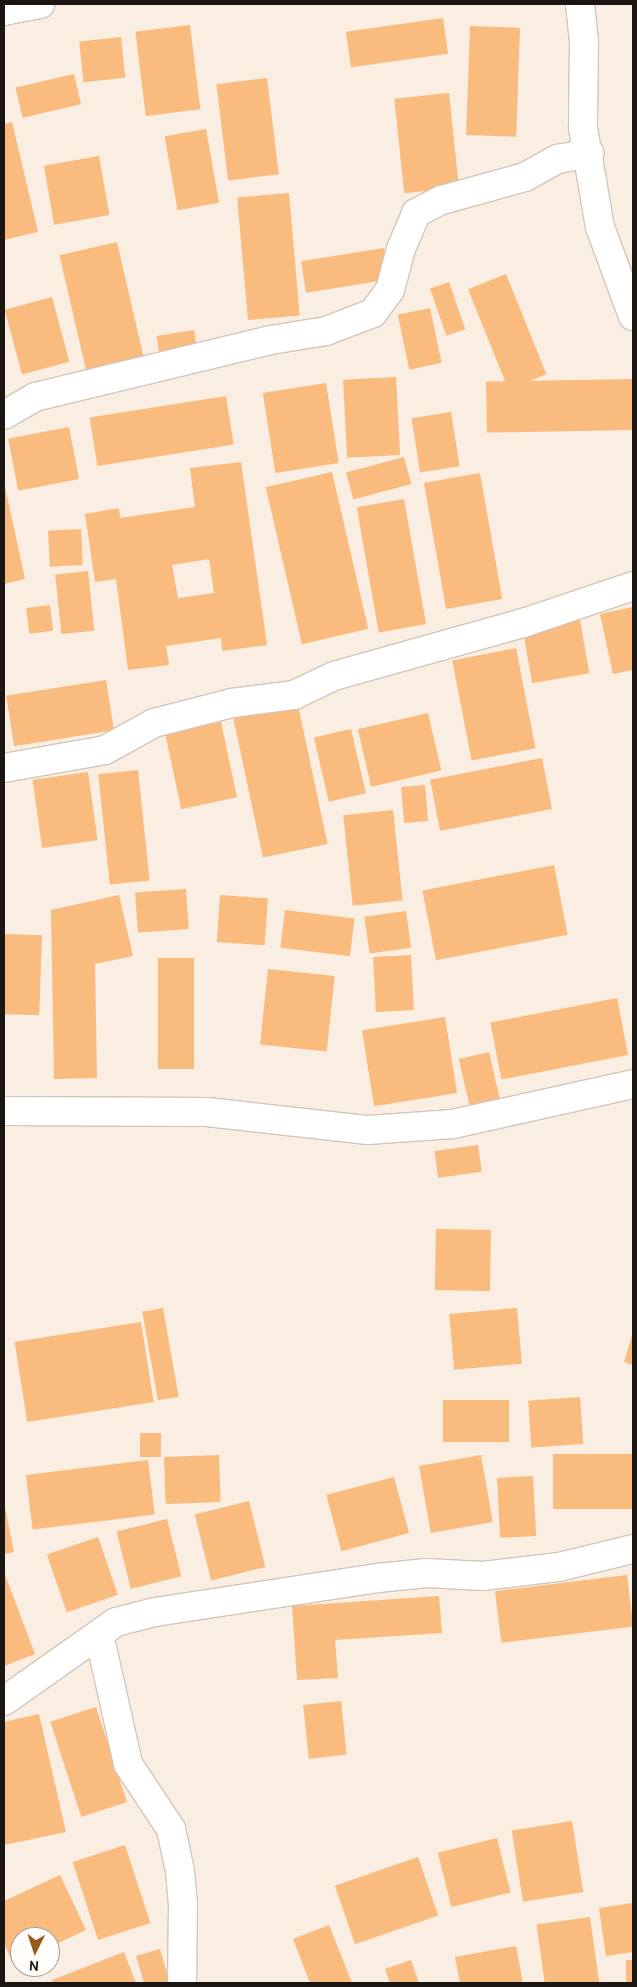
<!DOCTYPE html>
<html>
<head>
<meta charset="utf-8">
<style>
  body { margin:0 }
  #map { position:relative; width:637px; height:1987px; overflow:hidden; background:#faede1; font-family:Cabin,sans-serif }
  div>[style] { position:absolute }
  [style*='--x'] { left:calc(var(--x)*1px); top:calc(var(--y)*1px); width:calc(var(--w)*1px); rotate:calc(var(--a)*1deg) }
  .building>* { inset:0; background:#f9bb7e; transform-origin:0 0 }
  .roads { filter:drop-shadow(1px 0 #d2c6ba) drop-shadow(-1px 0 #d2c6ba) drop-shadow(0 1px #d2c6ba) drop-shadow(0 -1px #d2c6ba) }
  .street>* { height:28px; margin:-14px; padding:0 14px; transform-origin:14px; border-radius:14px; background:#fff }
  span { translate:-50% -50%; white-space:nowrap; text-align:center; line-height:1.15; -webkit-text-stroke:4px #fffcfa; paint-order:stroke }
  .frame { position:absolute; inset:0; border:5px solid #1b1612; pointer-events:none }
  .north { position:absolute; left:10px; top:1927px; width:50px; height:50px; box-sizing:border-box; background:#fffcfa; border:1px solid #a4a09d; border-radius:50%; rotate:184deg; font-size:14px; font-weight:700; line-height:20px; text-align:center; color:#1b1612 }
  .north::after { content:''; display:block; margin:auto; width:18px; height:22px; background:#965b1b; clip-path:polygon(50% 0,100% 100%,50% 72%,0 100%) }
</style>
</head>
<body>
<div id="map">
  <div class="building">
    <div style="left:443px;top:18px;width:36px;height:98px;rotate:82deg"></div>
    <div style="left:190px;top:25px;width:85px;height:55px;rotate:83deg"></div>
    <div style="left:470px;top:26px;width:50px;height:109px;rotate:2deg"></div>
    <div style="left:121px;top:37px;width:41px;height:42px;rotate:84deg"></div>
    <div style="left:74px;top:74px;width:31px;height:60px;rotate:77deg"></div>
    <div style="left:267px;top:78px;width:97px;height:51px;rotate:83deg"></div>
    <div style="left:449px;top:93px;width:95px;height:55px;rotate:84deg"></div>
    <div style="clip-path:polygon(12px 122px,38px 232px,4px 240px,4px 124px)"></div>
    <div style="left:206px;top:129px;width:75px;height:42px;rotate:80deg"></div>
    <div style="left:99px;top:156px;width:60px;height:56px;rotate:80deg"></div>
    <div style="left:289px;top:193px;width:123px;height:52px;rotate:85deg"></div>
    <div style="left:117px;top:242px;width:118px;height:59px;rotate:77deg"></div>
    <div style="left:384px;top:248px;width:32px;height:84px;rotate:81deg"></div>
    <div style="left:506px;top:274px;width:108px;height:41px;rotate:68deg"></div>
    <div style="left:449px;top:282px;width:50px;height:20px;rotate:71deg"></div>
    <div style="left:52px;top:297px;width:67px;height:49px;rotate:75deg"></div>
    <div style="left:430px;top:308px;width:56px;height:33px;rotate:78deg"></div>
    <div style="left:194px;top:330px;width:25px;height:38px;rotate:81deg"></div>
    <div style="left:396px;top:377px;width:78px;height:53px;rotate:87deg"></div>
    <div style="left:632px;top:379px;width:51px;height:146px;rotate:89deg"></div>
    <div style="left:326px;top:383px;width:81px;height:64px;rotate:81deg"></div>
    <div style="left:226px;top:396px;width:49px;height:138px;rotate:81deg"></div>
    <div style="left:451px;top:412px;width:55px;height:40px;rotate:81deg"></div>
    <div style="left:69px;top:427px;width:53px;height:62px;rotate:79deg"></div>
    <div style="left:404px;top:457px;width:28px;height:60px;rotate:75deg"></div>
    <div style="clip-path:polygon(evenodd,241px 462px,267px 645px,222px 651px,221px 638px,166px 646px,169px 665px,128px 670px,116px 579px,95px 582px,85px 514px,119px 508px,120px 518px,195px 507px,190px 468px,241px 462px,209px 559px,214px 593px,178px 598px,172px 565px,209px 559px)"></div>
    <div style="left:332px;top:472px;width:161px;height:68px;rotate:77deg"></div>
    <div style="left:480px;top:473px;width:128px;height:57px;rotate:80deg"></div>
    <div style="clip-path:polygon(4px 482px,25px 579px,4px 584px)"></div>
    <div style="left:404px;top:499px;width:127px;height:48px;rotate:80deg"></div>
    <div style="left:81px;top:529px;width:36px;height:33px;rotate:87deg"></div>
    <div style="left:88px;top:571px;width:60px;height:33px;rotate:84deg"></div>
    <div style="left:50px;top:605px;width:26px;height:24px;rotate:83deg"></div>
    <div style="clip-path:polygon(633px 607px,633px 670px,613px 674px,600px 614px)"></div>
    <div style="left:580px;top:620px;width:54px;height:58px;rotate:80deg"></div>
    <div style="left:516px;top:648px;width:102px;height:65px;rotate:79deg"></div>
    <div style="left:106px;top:680px;width:51px;height:101px;rotate:81deg"></div>
    <div style="left:298px;top:705px;width:142px;height:66px;rotate:78deg"></div>
    <div style="left:428px;top:713px;width:59px;height:72px;rotate:77deg"></div>
    <div style="left:221px;top:722px;width:77px;height:57px;rotate:78deg"></div>
    <div style="left:351px;top:729px;width:66px;height:38px;rotate:77deg"></div>
    <div style="left:542px;top:758px;width:52px;height:114px;rotate:79deg"></div>
    <div style="left:138px;top:770px;width:111px;height:40px;rotate:84deg"></div>
    <div style="left:88px;top:772px;width:69px;height:56px;rotate:82deg"></div>
    <div style="left:425px;top:785px;width:36px;height:24px;rotate:85deg"></div>
    <div style="left:393px;top:810px;width:91px;height:50px;rotate:84deg"></div>
    <div style="left:554px;top:865px;width:71px;height:134px;rotate:79deg"></div>
    <div style="left:186px;top:889px;width:40px;height:51px;rotate:86deg"></div>
    <div style="clip-path:polygon(119px 895px,133px 956px,95px 964px,97px 1078px,54px 1079px,51px 910px)"></div>
    <div style="left:220px;top:895px;width:48px;height:47px;rotate:4deg"></div>
    <div style="left:285px;top:910px;width:70px;height:38px;rotate:7deg"></div>
    <div style="left:406px;top:911px;width:37px;height:42px;rotate:82deg"></div>
    <div style="left:4px;top:934px;width:38px;height:80px;rotate:2deg"></div>
    <div style="left:411px;top:955px;width:55px;height:38px;rotate:87deg"></div>
    <div style="left:158px;top:958px;width:36px;height:111px"></div>
    <div style="left:268px;top:969px;width:67px;height:76px;rotate:6deg"></div>
    <div style="left:617px;top:998px;width:58px;height:129px;rotate:79deg"></div>
    <div style="left:445px;top:1017px;width:77px;height:84px;rotate:81deg"></div>
    <div style="left:489px;top:1052px;width:48px;height:31px;rotate:77deg"></div>
    <div style="left:478px;top:1145px;width:27px;height:44px;rotate:82deg"></div>
    <div style="left:436px;top:1229px;width:55px;height:61px;rotate:1deg"></div>
    <div style="left:163px;top:1308px;width:90px;height:21px;rotate:80deg"></div>
    <div style="left:517px;top:1308px;width:56px;height:68px;rotate:85deg"></div>
    <div style="left:141px;top:1322px;width:81px;height:128px;rotate:81deg"></div>
    <div style="clip-path:polygon(633px 1332px,633px 1365px,624px 1362px)"></div>
    <div style="left:580px;top:1397px;width:47px;height:52px;rotate:86deg"></div>
    <div style="left:443px;top:1400px;width:66px;height:42px"></div>
    <div style="left:140px;top:1433px;width:21px;height:24px"></div>
    <div style="left:633px;top:1454px;width:55px;height:80px;rotate:90deg"></div>
    <div style="left:219px;top:1455px;width:47px;height:55px;rotate:88deg"></div>
    <div style="left:481px;top:1455px;width:68px;height:63px;rotate:80deg"></div>
    <div style="left:148px;top:1460px;width:55px;height:123px;rotate:83deg"></div>
    <div style="left:533px;top:1476px;width:60px;height:36px;rotate:87deg"></div>
    <div style="left:394px;top:1477px;width:58px;height:70px;rotate:75deg"></div>
    <div style="left:249px;top:1501px;width:68px;height:56px;rotate:76deg"></div>
    <div style="clip-path:polygon(4px 1502px,14px 1552px,4px 1554px)"></div>
    <div style="left:167px;top:1519px;width:59px;height:52px;rotate:76deg"></div>
    <div style="left:98px;top:1537px;width:61px;height:54px;rotate:71deg"></div>
    <div style="clip-path:polygon(4px 1572px,35px 1654px,4px 1666px)"></div>
    <div style="left:627px;top:1575px;width:52px;height:133px;rotate:83deg"></div>
    <div style="clip-path:polygon(439px 1596px,442px 1633px,335px 1640px,338px 1678px,297px 1680px,292px 1606px)"></div>
    <div style="left:341px;top:1701px;width:54px;height:38px;rotate:84deg"></div>
    <div style="left:96px;top:1707px;width:100px;height:48px;rotate:72deg"></div>
    <div style="clip-path:polygon(39px 1714px,66px 1832px,4px 1845px,4px 1722px)"></div>
    <div style="left:572px;top:1821px;width:72px;height:61px;rotate:81deg"></div>
    <div style="left:497px;top:1838px;width:56px;height:61px;rotate:76deg"></div>
    <div style="left:125px;top:1845px;width:82px;height:55px;rotate:72deg"></div>
    <div style="left:418px;top:1857px;width:62px;height:88px;rotate:71deg"></div>
    <div style="clip-path:polygon(60px 1875px,86px 1930px,50px 1947px,50px 1937px,20px 1937px,20px 1961px,13px 1964px,4px 1943px,4px 1901px)"></div>
    <div style="clip-path:polygon(633px 1903px,633px 1952px,606px 1956px,599px 1908px)"></div>
    <div style="left:590px;top:1917px;width:67px;height:54px;rotate:82deg"></div>
    <div style="clip-path:polygon(329px 1925px,352px 1983px,310px 1983px,293px 1939px)"></div>
    <div style="clip-path:polygon(516px 1946px,523px 1983px,460px 1983px,455px 1957px)"></div>
    <div style="clip-path:polygon(160px 1949px,170px 1983px,144px 1983px,136px 1956px)"></div>
    <div style="clip-path:polygon(124px 1952px,136px 1983px,53px 1983px,52px 1980px)"></div>
    <div style="clip-path:polygon(411px 1960px,419px 1983px,390px 1983px,385px 1969px)"></div>
    <div style="left:626px;top:1960px;width:7px;height:23px"></div>
  </div>
  <div class="roads">
    <div class="street">
      <div style="--x:580;--y:4;--w:36;--a:84"></div>
      <div style="--x:584;--y:40;--w:88;--a:90.7"></div>
      <div style="--x:583;--y:128;--w:100;--a:80.3"></div>
      <div style="--x:600;--y:227;--w:95;--a:69.7"></div>
      <div style="--x:4;--y:11;--w:37;--a:-11"></div>
      <div style="--x:4;--y:415;--w:36;--a:-30"></div>
      <div style="--x:35;--y:397;--w:243;--a:-13.6"></div>
      <div style="--x:271;--y:340;--w:56;--a:-9.3"></div>
      <div style="--x:326;--y:331;--w:50;--a:-21"></div>
      <div style="--x:373;--y:313;--w:29;--a:-54"></div>
      <div style="--x:390;--y:290;--w:42;--a:-75"></div>
      <div style="--x:401;--y:249;--w:39;--a:-67"></div>
      <div style="--x:416;--y:213;--w:29;--a:-27"></div>
      <div style="--x:442;--y:200;--w:86;--a:-15.5"></div>
      <div style="--x:525;--y:177;--w:38;--a:-29"></div>
      <div style="--x:558;--y:159;--w:32;--a:-11"></div>
      <div style="--x:4;--y:768;--w:103;--a:-10.1"></div>
      <div style="--x:105;--y:750;--w:56;--a:-28.9"></div>
      <div style="--x:154;--y:723;--w:81;--a:-14.4"></div>
      <div style="--x:232;--y:703;--w:63;--a:-7.4"></div>
      <div style="--x:294;--y:695;--w:44;--a:-25.4"></div>
      <div style="--x:334;--y:676;--w:196;--a:-15.7"></div>
      <div style="--x:523;--y:623;--w:116;--a:-18.6"></div>
      <div style="--x:4;--y:1111;--w:203;--a:0.3"></div>
      <div style="--x:207;--y:1112;--w:162;--a:6.4"></div>
      <div style="--x:368;--y:1130;--w:85;--a:-4"></div>
      <div style="--x:453;--y:1124;--w:184;--a:-12.5"></div>
      <div style="--x:99;--y:1634;--w:133;--a:77.4"></div>
      <div style="--x:128;--y:1764;--w:78;--a:56.5"></div>
      <div style="--x:171;--y:1829;--w:43;--a:77.9"></div>
      <div style="--x:180;--y:1871;--w:32;--a:85"></div>
      <div style="--x:183;--y:1903;--w:80;--a:90.7"></div>
      <div style="--x:4;--y:1701;--w:137;--a:-35.2"></div>
      <div style="--x:116;--y:1622;--w:40;--a:-14.4"></div>
      <div style="--x:155;--y:1612;--w:226;--a:-8.7"></div>
      <div style="--x:378;--y:1578;--w:49;--a:-5.8"></div>
      <div style="--x:427;--y:1573;--w:56;--a:3.1"></div>
      <div style="--x:483;--y:1576;--w:77;--a:-6.8"></div>
      <div style="--x:559;--y:1567;--w:76;--a:-13.7"></div>
    </div>
  </div>
  <div class="frame"></div>
  <div class="north">N</div>
</div>
</body>
</html>
